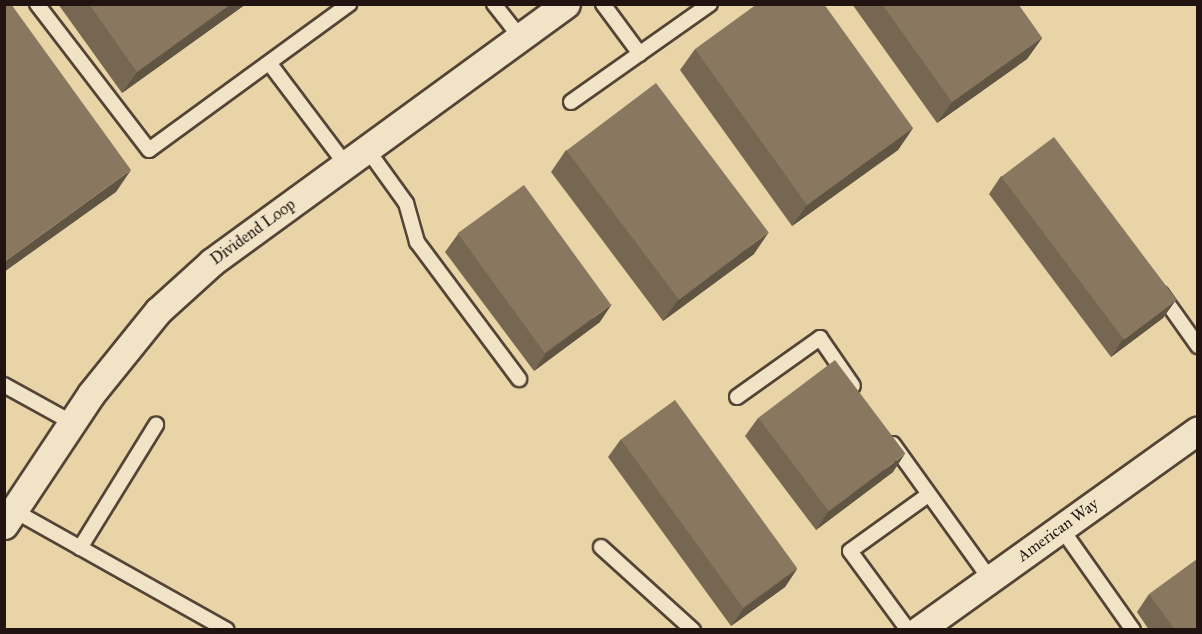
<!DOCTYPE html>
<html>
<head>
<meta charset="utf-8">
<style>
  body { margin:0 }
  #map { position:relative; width:1202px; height:634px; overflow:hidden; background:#e9d4a8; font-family:"IM FELL Great Primer",serif }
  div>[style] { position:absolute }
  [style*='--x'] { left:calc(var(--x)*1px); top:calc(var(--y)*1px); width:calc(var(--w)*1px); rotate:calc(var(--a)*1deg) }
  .roads { filter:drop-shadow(2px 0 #534436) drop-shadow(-2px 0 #534436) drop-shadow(0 2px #534436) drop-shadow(0 -2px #534436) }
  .lane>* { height:14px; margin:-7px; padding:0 7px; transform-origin:7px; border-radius:7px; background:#f1e3c6 }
  .street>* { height:27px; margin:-13.5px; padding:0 13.5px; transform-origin:13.5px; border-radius:13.5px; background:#f1e3c6 }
  .wall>* { inset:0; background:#766752 }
  .shaded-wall>* { inset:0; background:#605442 }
  .building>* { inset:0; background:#89785f; transform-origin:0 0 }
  span { translate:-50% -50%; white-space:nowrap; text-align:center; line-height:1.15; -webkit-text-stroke:5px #f1e3c6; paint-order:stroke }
  .street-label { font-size:16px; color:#211410 }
  .frame { position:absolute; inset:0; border:6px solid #211410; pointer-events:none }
</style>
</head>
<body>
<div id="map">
  <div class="roads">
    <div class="lane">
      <div style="--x:37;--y:4;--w:184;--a:52.5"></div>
      <div style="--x:149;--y:150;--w:248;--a:-36.1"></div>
      <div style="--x:494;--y:4;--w:42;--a:51.8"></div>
      <div style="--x:603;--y:4;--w:62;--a:53.5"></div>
      <div style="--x:270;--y:64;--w:126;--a:53"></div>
      <div style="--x:571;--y:102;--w:170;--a:-35.2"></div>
      <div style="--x:367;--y:149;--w:67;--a:54.2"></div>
      <div style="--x:406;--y:203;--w:41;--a:74.2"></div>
      <div style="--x:417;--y:242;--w:171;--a:53.3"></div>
      <div style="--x:1161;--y:294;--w:64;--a:54.6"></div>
      <div style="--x:4;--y:385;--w:77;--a:28.9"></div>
      <div style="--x:737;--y:397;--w:102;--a:-35.4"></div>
      <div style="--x:820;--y:338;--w:58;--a:55.5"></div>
      <div style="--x:893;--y:444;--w:166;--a:54.3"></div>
      <div style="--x:13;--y:510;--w:245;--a:29.3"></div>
      <div style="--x:1061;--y:528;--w:125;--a:54.8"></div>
      <div style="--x:601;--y:547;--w:124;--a:42.1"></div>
      <div style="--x:80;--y:548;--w:145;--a:-58.3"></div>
      <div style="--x:908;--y:630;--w:98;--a:-126.3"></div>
      <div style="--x:850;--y:551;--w:96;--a:-35.7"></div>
    </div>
    <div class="street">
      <div style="--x:4;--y:525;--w:157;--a:-56.4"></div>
      <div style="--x:91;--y:394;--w:107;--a:-51.1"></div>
      <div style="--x:158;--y:311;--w:73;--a:-42.2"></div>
      <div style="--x:212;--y:262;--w:438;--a:-36.1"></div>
      <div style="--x:919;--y:630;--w:343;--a:-35.6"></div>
    </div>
  </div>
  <div class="wall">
    <div style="clip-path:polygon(58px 4px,246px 4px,122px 93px)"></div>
    <div style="clip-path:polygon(852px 4px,1018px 4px,1042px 38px,1027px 59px,937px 123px)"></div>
    <div style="clip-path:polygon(695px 49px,913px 128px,898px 150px,792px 226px,680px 70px)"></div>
    <div style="clip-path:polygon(566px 150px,754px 254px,663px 321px,551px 172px)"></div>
    <div style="clip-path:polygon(1001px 176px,1176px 300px,1163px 318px,1111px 357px,989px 194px)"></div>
    <div style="clip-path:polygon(458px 234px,600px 322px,534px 371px,445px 252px)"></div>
    <div style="clip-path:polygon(758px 418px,893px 472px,816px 530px,745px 436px)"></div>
    <div style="clip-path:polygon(621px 439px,797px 569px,785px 587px,731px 626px,608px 457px)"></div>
    <div style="clip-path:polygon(1149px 594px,1197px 630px,1149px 630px,1137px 612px)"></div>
  </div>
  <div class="shaded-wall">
    <div style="clip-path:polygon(231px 4px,246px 4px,122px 93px,137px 72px)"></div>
    <div style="clip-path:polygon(1042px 38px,1027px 59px,937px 123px,952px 102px)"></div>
    <div style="clip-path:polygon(913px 128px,898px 150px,792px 226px,807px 205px)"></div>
    <div style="clip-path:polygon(131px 170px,116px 192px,4px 272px,4px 262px)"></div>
    <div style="clip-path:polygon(769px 232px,754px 254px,663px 321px,678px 300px)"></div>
    <div style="clip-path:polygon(1176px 300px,1163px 318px,1111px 357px,1123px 339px)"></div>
    <div style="clip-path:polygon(612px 304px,600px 322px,534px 371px,546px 353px)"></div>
    <div style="clip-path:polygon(905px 454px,893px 472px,816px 530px,828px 512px)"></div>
    <div style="clip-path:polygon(797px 569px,785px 587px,731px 626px,744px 608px)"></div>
  </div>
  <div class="building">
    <div style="clip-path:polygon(4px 4px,11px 4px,131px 170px,4px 262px)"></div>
    <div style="clip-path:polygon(89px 4px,231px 4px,137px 72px)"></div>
    <div style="clip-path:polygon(757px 4px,824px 4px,913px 128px,807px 205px,695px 49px)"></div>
    <div style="clip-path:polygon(882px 4px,1018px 4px,1042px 38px,952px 102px)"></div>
    <div style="left:656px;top:83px;width:187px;height:112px;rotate:53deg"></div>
    <div style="left:1054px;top:137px;width:204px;height:66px;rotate:53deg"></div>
    <div style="left:524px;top:185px;width:148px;height:82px;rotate:54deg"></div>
    <div style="left:835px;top:360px;width:117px;height:96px;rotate:53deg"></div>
    <div style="left:675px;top:400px;width:208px;height:67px;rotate:54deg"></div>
    <div style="clip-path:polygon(1197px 559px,1197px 630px,1175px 630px,1149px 594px)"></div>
  </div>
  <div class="street-label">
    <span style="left:253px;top:232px;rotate:-36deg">Dividend Loop</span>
    <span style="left:1058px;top:530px;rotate:-36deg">American Way</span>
  </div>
  <div class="frame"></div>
</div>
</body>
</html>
